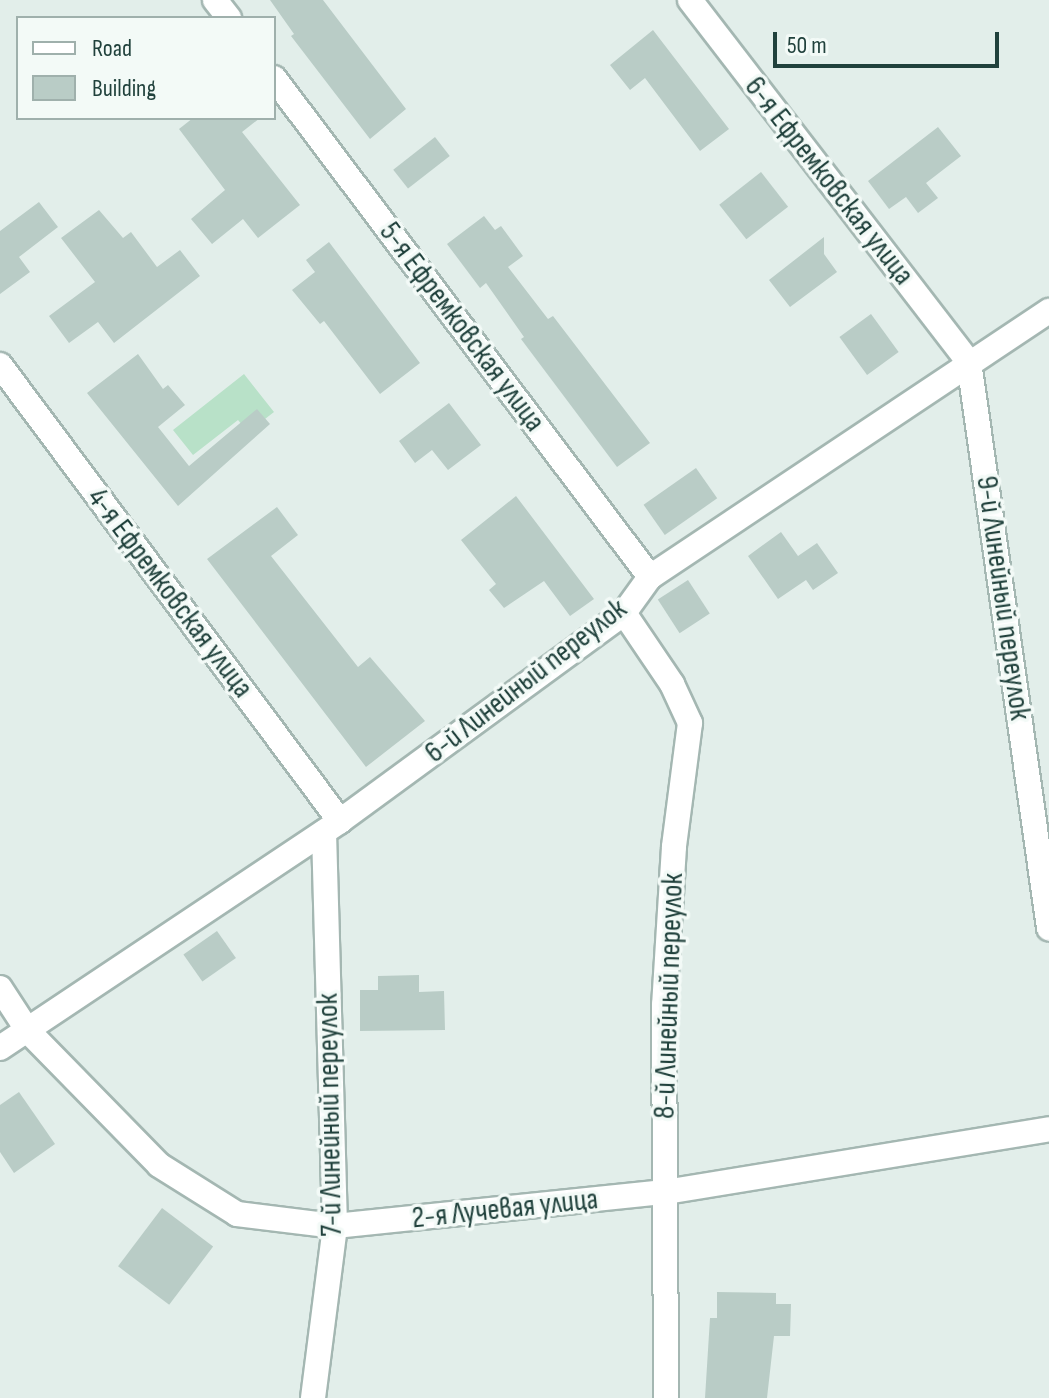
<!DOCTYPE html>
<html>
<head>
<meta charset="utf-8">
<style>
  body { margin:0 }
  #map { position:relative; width:1049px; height:1398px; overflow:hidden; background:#e2eeea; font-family:"Sofia Sans Condensed",sans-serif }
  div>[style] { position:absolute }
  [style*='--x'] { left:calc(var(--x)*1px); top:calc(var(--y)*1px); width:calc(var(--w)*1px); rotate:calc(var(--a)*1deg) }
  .green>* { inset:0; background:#b8e1c8 }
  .building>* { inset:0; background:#b9ccc6; transform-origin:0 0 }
  .roads { filter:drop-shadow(2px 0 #a4b7b2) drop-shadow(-2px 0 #a4b7b2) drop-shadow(0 2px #a4b7b2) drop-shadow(0 -2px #a4b7b2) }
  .minor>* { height:24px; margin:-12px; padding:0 12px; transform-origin:12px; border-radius:12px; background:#fff }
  span { translate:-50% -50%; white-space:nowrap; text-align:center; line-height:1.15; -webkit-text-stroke:7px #f3faf7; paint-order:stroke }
  .street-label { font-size:30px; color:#20413c }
  .legend { position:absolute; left:16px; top:16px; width:260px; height:104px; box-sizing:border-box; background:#f3faf7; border:2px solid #9fb0ac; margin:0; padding:10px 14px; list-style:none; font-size:24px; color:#20413c }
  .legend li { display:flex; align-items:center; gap:16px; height:40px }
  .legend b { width:40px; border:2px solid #9fb0ac }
  .scale { position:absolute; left:773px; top:32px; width:226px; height:36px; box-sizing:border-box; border:4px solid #20413c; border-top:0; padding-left:10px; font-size:24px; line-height:28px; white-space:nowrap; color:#20413c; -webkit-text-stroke:6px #f3faf7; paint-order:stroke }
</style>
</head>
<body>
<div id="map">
  <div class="green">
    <div style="clip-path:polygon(244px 374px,274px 412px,248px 432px,238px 420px,193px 455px,173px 430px)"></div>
  </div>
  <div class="building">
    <div style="clip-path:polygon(270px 0,323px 0,406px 109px,370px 139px,291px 36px,294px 34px)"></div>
    <div style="clip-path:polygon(653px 30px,729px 129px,700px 151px,645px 78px,630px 90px,610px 65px)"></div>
    <div style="clip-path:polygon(193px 118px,260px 118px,242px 132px,300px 205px,258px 238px,243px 219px,212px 244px,191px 219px,225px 190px,179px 129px)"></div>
    <div style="clip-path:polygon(938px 127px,961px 156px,926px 183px,938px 198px,918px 213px,906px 197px,889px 209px,868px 181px)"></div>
    <div style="left:435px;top:137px;width:24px;height:53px;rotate:52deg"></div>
    <div style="left:761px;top:172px;width:44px;height:53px;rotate:52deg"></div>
    <div style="clip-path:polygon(39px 202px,58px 227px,19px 257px,30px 272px,0 294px,0 231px)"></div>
    <div style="clip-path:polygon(99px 210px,123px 238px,131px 232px,157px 267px,180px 250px,200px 276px,114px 343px,98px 322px,69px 343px,49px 316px,95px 282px,61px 238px)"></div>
    <div style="clip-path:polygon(484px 216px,495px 230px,501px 226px,523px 256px,508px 267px,548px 319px,553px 316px,650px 443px,617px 467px,521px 339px,524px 337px,486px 283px,480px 288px,447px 244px)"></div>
    <div style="clip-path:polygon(824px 237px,824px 254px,837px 272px,790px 307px,769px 280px)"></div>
    <div style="clip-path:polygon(329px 242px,420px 363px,380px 394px,324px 321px,320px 324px,292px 290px,315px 272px,306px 260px)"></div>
    <div style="left:871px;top:314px;width:47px;height:39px;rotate:54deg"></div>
    <div style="clip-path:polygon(138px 354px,163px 389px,168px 385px,185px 405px,158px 427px,189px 466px,257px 409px,270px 424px,178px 506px,87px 393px)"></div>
    <div style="clip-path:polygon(449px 403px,481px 445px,448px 470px,432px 450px,415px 463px,399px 441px)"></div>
    <div style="left:696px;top:468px;width:37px;height:64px;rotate:55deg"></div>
    <div style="clip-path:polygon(516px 496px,594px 599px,570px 616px,544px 581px,504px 608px,489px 590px,496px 584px,461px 540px)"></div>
    <div style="clip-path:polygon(277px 507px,298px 535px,271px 556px,358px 667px,370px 657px,425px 721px,366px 767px,207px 559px)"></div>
    <div style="clip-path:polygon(781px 532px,798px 556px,817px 543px,838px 573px,813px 590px,806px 580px,778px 599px,748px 556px)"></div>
    <div style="left:688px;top:580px;width:40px;height:36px;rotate:57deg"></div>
    <div style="left:217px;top:931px;width:33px;height:41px;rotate:55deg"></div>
    <div style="clip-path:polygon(419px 975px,419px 992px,444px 991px,445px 1030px,360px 1031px,360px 990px,378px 990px,378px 976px)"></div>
    <div style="clip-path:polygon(19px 1092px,55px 1144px,14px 1173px,0 1152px,0 1105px)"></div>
    <div style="left:162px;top:1208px;width:64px;height:73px;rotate:37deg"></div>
    <div style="clip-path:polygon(717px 1292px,776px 1293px,776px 1304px,791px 1304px,790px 1336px,774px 1336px,767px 1398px,705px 1398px,710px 1318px,717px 1318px)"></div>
  </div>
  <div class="roads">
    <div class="minor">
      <div style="--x:215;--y:0;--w:23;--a:52"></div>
      <div style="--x:690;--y:0;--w:457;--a:52.4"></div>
      <div style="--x:969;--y:362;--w:572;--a:81.95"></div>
      <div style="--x:274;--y:78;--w:625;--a:53"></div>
      <div style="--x:0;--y:365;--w:569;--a:53.29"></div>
      <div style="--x:624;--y:613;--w:86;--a:55.9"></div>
      <div style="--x:672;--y:684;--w:43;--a:65.2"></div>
      <div style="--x:690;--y:723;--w:125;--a:97.4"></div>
      <div style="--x:674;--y:847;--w:158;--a:93.6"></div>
      <div style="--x:664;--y:1005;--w:393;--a:89.7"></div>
      <div style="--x:0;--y:988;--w:51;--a:56.9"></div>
      <div style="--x:28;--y:1031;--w:187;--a:45.6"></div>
      <div style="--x:159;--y:1165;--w:92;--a:32.1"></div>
      <div style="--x:237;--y:1214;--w:99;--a:7"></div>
      <div style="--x:335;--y:1226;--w:333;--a:-5.9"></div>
      <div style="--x:666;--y:1192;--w:388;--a:-9.3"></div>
      <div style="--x:0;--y:1048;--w:409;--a:-33.7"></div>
      <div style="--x:340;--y:821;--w:352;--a:-36.2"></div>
      <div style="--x:624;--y:613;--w:44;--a:-54.2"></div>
      <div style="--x:650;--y:577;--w:480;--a:-33.7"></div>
      <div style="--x:313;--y:1398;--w:173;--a:-82.7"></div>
      <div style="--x:335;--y:1226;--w:394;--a:-91.6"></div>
    </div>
  </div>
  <div class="street-label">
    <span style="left:829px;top:181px;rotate:52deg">6-я Ефремковская улица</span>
    <span style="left:462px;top:327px;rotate:53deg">5-я Ефремковская улица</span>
    <span style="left:170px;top:593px;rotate:53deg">4-я Ефремковская улица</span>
    <span style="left:1003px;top:598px;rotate:82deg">9-й Линейный переулок</span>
    <span style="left:526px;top:681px;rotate:-38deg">6-й Линейный переулок</span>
    <span style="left:669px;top:996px;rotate:-88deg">8-й Линейный переулок</span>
    <span style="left:330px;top:1115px;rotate:-91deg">7-й Линейный переулок</span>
    <span style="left:505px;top:1209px;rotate:-6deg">2-я Лучевая улица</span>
  </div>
  <ul class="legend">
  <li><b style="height:10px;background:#fff"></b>Road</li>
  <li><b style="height:22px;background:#b9ccc6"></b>Building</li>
  </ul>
  <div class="scale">50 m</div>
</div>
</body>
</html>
